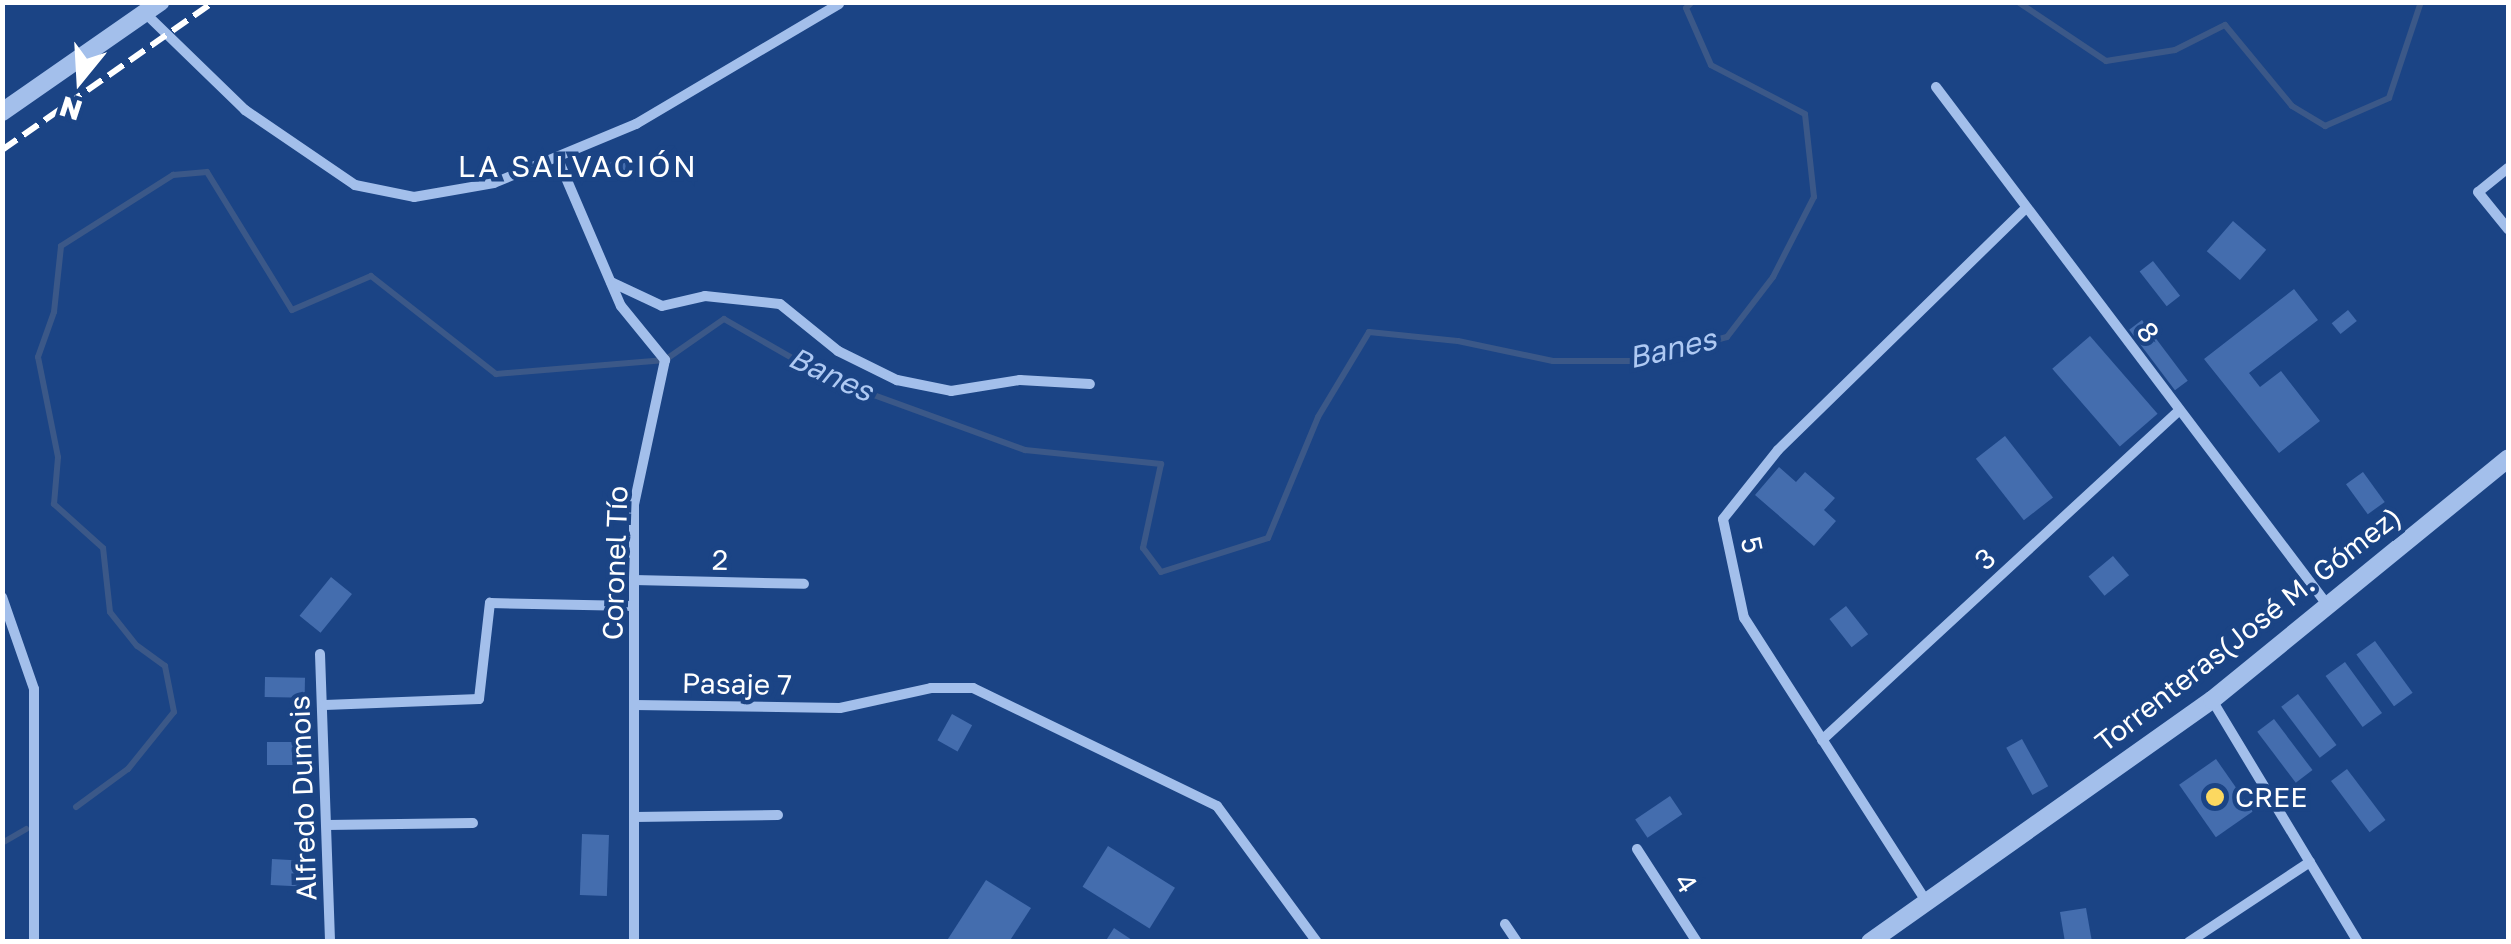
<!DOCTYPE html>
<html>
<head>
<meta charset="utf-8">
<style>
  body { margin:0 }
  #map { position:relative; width:2511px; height:944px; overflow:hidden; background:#1b4485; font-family:"Golos Text",sans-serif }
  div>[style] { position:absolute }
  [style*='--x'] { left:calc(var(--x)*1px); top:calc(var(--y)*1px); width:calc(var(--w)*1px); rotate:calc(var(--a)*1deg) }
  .stream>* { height:6px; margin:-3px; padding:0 3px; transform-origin:3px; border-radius:3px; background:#3b5888 }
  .building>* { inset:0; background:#446dae; transform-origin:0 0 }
  .minor>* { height:10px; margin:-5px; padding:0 5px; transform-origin:5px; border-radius:5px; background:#a3bfeb }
  .tertiary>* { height:18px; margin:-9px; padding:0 9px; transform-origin:9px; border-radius:9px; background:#a3bfeb }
  .rail>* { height:6px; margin-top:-3px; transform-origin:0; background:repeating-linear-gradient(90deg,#fff 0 18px,transparent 0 26px) }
  .dots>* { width:28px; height:28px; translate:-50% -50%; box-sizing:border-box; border:5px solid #1b4485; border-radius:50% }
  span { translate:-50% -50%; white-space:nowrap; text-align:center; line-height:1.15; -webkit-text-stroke:9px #1b4485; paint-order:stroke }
  .street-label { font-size:28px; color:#fff }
  .poi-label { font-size:28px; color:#fff }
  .left { translate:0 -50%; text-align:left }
  .neighbourhood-label { font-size:30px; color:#fff; letter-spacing:2.5px }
  .water-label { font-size:30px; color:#aec9f3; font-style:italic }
  .frame { position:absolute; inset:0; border:5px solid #fff; pointer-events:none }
  .north { position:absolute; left:30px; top:30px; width:100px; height:100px; -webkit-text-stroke:8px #1b4485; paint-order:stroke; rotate:198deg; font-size:28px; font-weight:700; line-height:40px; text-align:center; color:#fff }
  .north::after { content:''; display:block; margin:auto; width:35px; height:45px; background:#fff; clip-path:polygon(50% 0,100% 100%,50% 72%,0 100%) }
</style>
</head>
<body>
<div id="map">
  <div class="stream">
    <div style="--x:2018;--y:2;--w:106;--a:33.8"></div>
    <div style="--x:2106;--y:61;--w:70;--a:-9.1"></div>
    <div style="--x:2175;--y:50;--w:56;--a:-26.6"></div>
    <div style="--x:2225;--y:25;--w:105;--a:50.4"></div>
    <div style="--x:2292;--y:106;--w:39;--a:31"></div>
    <div style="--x:2325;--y:126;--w:70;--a:-23.6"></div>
    <div style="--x:2389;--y:98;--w:101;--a:-71.6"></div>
    <div style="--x:76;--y:807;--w:64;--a:-36.2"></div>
    <div style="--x:128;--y:769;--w:73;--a:-51.1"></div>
    <div style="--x:174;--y:712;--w:47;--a:-101.1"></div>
    <div style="--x:165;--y:666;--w:34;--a:-144"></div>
    <div style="--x:137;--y:646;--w:43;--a:-128.5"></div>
    <div style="--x:110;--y:612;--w:64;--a:-96.2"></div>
    <div style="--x:103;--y:548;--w:66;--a:-138.1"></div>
    <div style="--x:54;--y:504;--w:47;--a:-85.1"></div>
    <div style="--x:58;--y:457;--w:102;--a:-101.3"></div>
    <div style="--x:38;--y:357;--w:48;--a:-70.4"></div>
    <div style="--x:54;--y:312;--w:66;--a:-83.9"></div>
    <div style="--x:61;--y:246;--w:133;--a:-32.4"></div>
    <div style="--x:173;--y:175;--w:34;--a:-5"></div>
    <div style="--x:207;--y:172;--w:162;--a:58.4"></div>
    <div style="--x:292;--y:310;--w:86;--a:-23.3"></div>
    <div style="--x:371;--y:276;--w:159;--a:38.1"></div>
    <div style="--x:496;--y:374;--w:170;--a:-4.7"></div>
    <div style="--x:665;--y:360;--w:72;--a:-34.8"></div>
    <div style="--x:724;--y:319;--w:119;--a:29.8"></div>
    <div style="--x:827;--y:378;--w:211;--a:20"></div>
    <div style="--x:1025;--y:450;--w:137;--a:5.9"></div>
    <div style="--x:1161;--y:464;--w:86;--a:102.1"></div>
    <div style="--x:1143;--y:548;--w:30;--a:53"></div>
    <div style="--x:1161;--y:572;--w:112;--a:-17.6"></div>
    <div style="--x:1268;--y:538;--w:131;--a:-67.5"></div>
    <div style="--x:1318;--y:417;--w:99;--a:-59"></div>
    <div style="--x:1369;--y:332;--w:89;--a:5.8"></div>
    <div style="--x:1458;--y:341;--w:97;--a:11.9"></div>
    <div style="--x:1553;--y:361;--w:86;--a:0"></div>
    <div style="--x:1639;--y:361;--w:91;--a:-15.3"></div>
    <div style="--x:1727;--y:337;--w:76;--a:-52.5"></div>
    <div style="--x:1773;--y:277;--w:90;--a:-62.9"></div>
    <div style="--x:1814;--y:197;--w:83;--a:-96.2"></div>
    <div style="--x:1805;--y:114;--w:106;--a:-152.5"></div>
    <div style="--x:1711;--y:65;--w:62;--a:-113.7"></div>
    <div style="--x:1686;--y:8;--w:8;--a:-45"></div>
    <div style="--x:2;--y:843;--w:28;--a:-30"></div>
  </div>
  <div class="building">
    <div style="left:628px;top:153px;width:15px;height:27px;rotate:62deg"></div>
    <div style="left:2233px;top:221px;width:44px;height:40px;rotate:41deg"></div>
    <div style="left:2153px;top:261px;width:44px;height:17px;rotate:52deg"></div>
    <div style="clip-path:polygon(2294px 289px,2318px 320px,2249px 373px,2260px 387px,2281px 371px,2320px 421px,2279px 453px,2204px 359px)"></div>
    <div style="left:2348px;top:310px;width:14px;height:21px;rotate:51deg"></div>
    <div style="left:2142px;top:320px;width:76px;height:16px;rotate:53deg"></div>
    <div style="left:2090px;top:336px;width:103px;height:50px;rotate:49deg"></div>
    <div style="left:2005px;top:436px;width:78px;height:37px;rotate:52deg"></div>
    <div style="clip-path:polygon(1779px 467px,1796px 482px,1805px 472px,1835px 498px,1824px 510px,1836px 521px,1814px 546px,1755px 495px)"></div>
    <div style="left:2363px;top:472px;width:37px;height:21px;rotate:54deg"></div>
    <div style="left:2113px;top:556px;width:25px;height:32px;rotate:50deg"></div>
    <div style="left:331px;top:577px;width:27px;height:50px;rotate:39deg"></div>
    <div style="left:1846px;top:606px;width:36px;height:21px;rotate:52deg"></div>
    <div style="left:2375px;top:641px;width:64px;height:23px;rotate:54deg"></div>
    <div style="left:2345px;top:662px;width:63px;height:24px;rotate:54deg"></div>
    <div style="left:265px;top:677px;width:40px;height:20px;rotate:1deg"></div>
    <div style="left:2298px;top:694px;width:64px;height:21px;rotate:53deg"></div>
    <div style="left:952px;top:714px;width:23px;height:30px;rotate:29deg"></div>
    <div style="left:2274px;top:719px;width:64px;height:21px;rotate:53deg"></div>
    <div style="left:2022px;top:739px;width:54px;height:18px;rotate:61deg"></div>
    <div style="left:311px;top:742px;width:23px;height:44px;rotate:90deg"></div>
    <div style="left:2216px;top:759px;width:64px;height:45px;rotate:55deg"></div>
    <div style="left:2347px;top:769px;width:64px;height:20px;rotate:53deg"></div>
    <div style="left:1670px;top:796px;width:22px;height:42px;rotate:56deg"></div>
    <div style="left:582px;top:834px;width:27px;height:61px;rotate:2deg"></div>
    <div style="left:1108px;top:846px;width:79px;height:48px;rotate:32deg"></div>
    <div style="left:272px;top:859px;width:41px;height:26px;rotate:3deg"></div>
    <div style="clip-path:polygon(986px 880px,1031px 908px,1009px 942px,946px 942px)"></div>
    <div style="clip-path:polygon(2086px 908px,2092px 942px,2065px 942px,2060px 912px)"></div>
    <div style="clip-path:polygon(1114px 928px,1135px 942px,1105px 942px)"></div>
  </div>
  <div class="minor">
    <div style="--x:145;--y:13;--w:139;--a:44.1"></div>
    <div style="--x:245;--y:110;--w:133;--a:34.3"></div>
    <div style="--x:355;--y:185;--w:60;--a:11.5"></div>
    <div style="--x:414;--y:197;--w:81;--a:-9.9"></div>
    <div style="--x:494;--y:183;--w:154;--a:-22.6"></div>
    <div style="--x:636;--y:124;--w:236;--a:-30.6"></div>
    <div style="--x:1936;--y:87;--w:647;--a:52.92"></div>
    <div style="--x:557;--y:157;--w:162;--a:66.8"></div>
    <div style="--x:621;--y:306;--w:70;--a:50.8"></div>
    <div style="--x:665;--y:360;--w:148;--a:102.1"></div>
    <div style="--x:634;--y:505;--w:437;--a:90"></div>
    <div style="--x:2508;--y:168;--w:38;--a:141"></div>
    <div style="--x:2478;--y:192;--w:48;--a:51"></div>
    <div style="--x:611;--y:282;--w:56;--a:25.2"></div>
    <div style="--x:662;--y:306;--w:44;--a:-13.1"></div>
    <div style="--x:705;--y:296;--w:75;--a:6.1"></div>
    <div style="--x:780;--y:304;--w:75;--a:39"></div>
    <div style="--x:838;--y:351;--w:66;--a:26.2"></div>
    <div style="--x:897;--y:380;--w:55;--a:11.5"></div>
    <div style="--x:951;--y:391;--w:70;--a:-9.1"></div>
    <div style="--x:1020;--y:380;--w:70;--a:3.3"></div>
    <div style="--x:634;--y:580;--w:170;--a:1.3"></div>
    <div style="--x:2;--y:597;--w:97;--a:70.8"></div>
    <div style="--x:34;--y:689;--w:253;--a:90"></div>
    <div style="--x:320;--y:654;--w:288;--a:88"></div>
    <div style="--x:2212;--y:700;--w:283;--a:58.9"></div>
    <div style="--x:325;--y:705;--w:154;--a:-2.2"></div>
    <div style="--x:479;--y:699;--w:97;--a:-83.5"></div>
    <div style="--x:490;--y:603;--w:144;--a:1.2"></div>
    <div style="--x:634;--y:705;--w:206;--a:0.8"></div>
    <div style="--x:840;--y:708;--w:93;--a:-12.4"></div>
    <div style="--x:931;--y:688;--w:42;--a:0"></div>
    <div style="--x:973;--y:688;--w:271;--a:25.8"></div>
    <div style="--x:1217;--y:806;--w:169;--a:53.7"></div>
    <div style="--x:1822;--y:740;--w:485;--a:-42.7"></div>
    <div style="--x:634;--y:817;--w:144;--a:-0.8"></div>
    <div style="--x:327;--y:825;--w:146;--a:-0.8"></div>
    <div style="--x:1637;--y:849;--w:111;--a:57.2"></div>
    <div style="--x:1926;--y:901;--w:336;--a:-122.7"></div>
    <div style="--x:1744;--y:618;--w:101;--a:-102"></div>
    <div style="--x:1723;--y:519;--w:88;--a:-51.4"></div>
    <div style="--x:1778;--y:450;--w:347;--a:-44.3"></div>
    <div style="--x:1505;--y:924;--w:22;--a:56"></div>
    <div style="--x:2189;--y:942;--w:145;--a:-33.5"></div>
  </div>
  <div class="tertiary">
    <div style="--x:2;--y:112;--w:193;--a:-34.8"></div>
    <div style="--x:1870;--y:942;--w:419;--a:-35.3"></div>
    <div style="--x:2212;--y:700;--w:382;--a:-39.2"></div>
  </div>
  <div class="rail">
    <div style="--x:2;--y:150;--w:258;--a:-35"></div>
  </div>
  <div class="dots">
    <div style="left:2215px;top:797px;background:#fcd860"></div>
  </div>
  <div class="street-label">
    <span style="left:2148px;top:332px;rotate:53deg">8</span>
    <span style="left:1752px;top:545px;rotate:78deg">5</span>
    <span style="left:1985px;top:559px;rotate:-43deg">3</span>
    <span style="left:720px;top:560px;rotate:1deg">2</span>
    <span style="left:615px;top:563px;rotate:-88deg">Coronel Tío</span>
    <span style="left:2248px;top:629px;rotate:-38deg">Torrenteras(José M. Gómez)</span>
    <span style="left:737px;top:684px;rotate:1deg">Pasaje 7</span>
    <span style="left:303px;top:798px;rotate:-92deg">Alfredo Dumois</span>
    <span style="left:1686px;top:883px;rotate:57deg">4</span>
  </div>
  <div class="poi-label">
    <span class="left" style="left:2235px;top:797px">CREE</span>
  </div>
  <div class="neighbourhood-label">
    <span style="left:578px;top:166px">LA SALVACIÓN</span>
  </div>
  <div class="water-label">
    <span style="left:1672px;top:348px;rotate:-13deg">Banes</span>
    <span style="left:831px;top:374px;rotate:25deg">Banes</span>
  </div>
  <div class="frame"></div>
  <div class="north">N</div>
</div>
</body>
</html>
